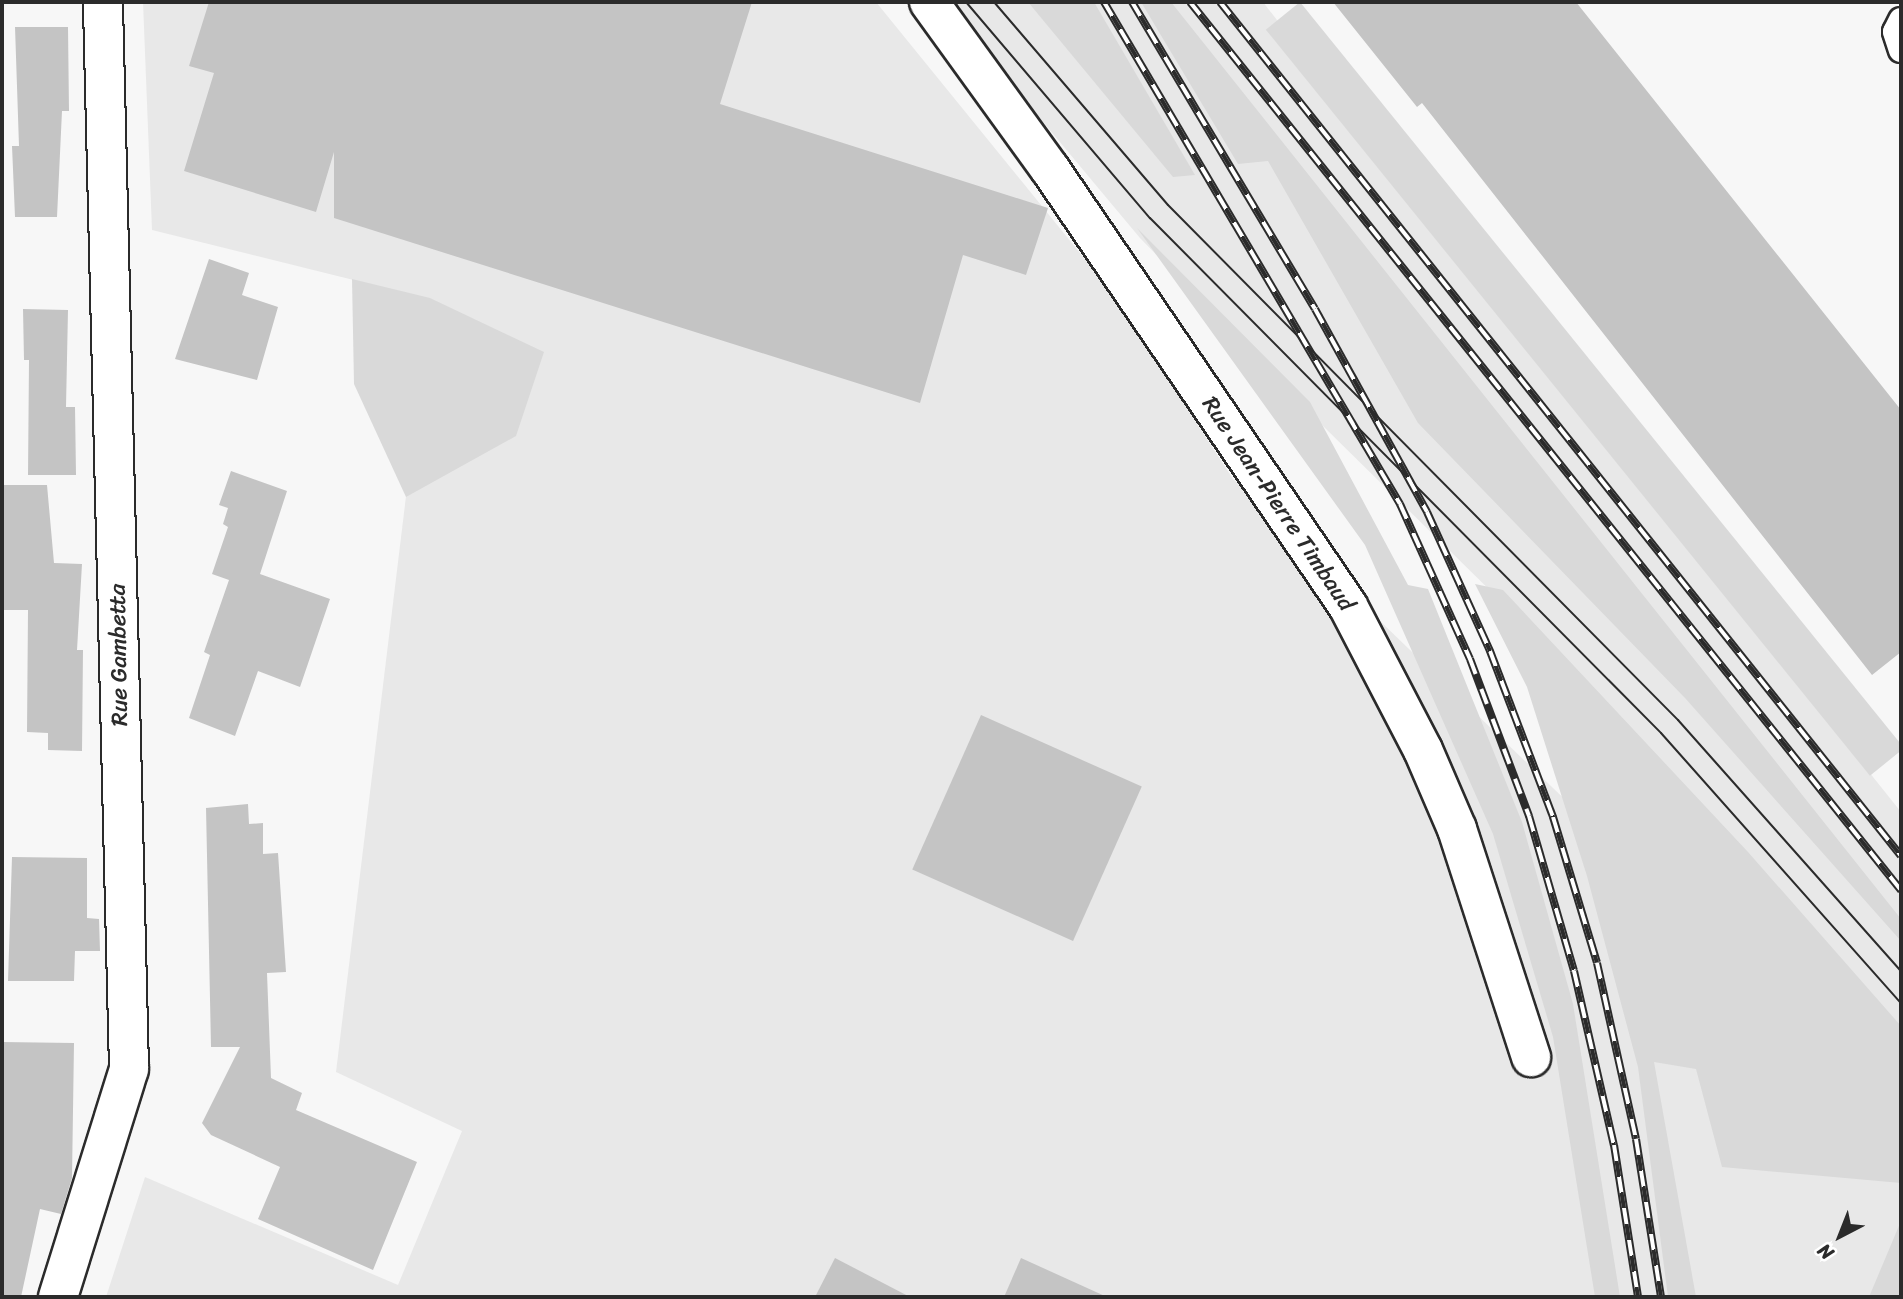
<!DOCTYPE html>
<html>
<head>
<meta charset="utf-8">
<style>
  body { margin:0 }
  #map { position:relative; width:1903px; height:1299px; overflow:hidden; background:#f7f7f7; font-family:Sriracha,sans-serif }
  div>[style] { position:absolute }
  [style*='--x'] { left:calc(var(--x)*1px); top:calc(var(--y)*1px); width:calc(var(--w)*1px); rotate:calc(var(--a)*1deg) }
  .built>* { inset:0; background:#e8e8e8 }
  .green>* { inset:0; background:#d9d9d9; transform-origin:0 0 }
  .building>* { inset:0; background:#c4c4c4; transform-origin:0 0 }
  .roads { filter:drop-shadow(2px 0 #2b2b2b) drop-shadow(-2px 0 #2b2b2b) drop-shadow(0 2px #2b2b2b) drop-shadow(0 -2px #2b2b2b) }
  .service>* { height:24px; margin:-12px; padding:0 12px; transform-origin:12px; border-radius:12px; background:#fff }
  .minor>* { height:38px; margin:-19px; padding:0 19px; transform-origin:19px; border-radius:19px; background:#fff }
  .tram>* { height:2px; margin:-1px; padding:0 1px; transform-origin:1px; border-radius:1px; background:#2b2b2b }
  .rail>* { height:8px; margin-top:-4px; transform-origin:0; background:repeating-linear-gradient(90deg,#fff 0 16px,#2b2b2b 0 32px); box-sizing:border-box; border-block:2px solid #2b2b2b }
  span { translate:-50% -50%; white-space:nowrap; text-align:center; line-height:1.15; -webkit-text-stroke:7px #fff; paint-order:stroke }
  .street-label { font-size:23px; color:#2b2b2b }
  .frame { position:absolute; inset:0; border:4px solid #2b2b2b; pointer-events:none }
  .north { position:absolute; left:1805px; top:1201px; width:70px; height:70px; -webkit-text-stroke:5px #fff; paint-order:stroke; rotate:222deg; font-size:19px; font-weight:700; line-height:28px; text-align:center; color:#2b2b2b }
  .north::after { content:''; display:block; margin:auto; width:24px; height:32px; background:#2b2b2b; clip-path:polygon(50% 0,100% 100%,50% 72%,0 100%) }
</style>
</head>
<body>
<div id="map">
  <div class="built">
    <div style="clip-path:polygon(143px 2px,876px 2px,1110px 290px,1233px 479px,1901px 1124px,1901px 1297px,106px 1297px,145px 1177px,398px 1285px,462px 1131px,336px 1072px,430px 299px,152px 230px)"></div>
    <div style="clip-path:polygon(943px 2px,1263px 2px,1521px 336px,1901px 812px,1901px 1035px,1639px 737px,1325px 428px,1140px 238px)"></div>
  </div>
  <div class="green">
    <div style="clip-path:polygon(1028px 2px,1094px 2px,1195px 175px,1173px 177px)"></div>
    <div style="clip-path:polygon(1141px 2px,1171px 2px,1901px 919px,1901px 941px,1685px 698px,1418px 423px,1268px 161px,1238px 164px)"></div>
    <div style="left:1300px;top:2px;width:960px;height:44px;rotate:51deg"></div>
    <div style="clip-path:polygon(1137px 228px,1310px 402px,1408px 585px,1428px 589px,1522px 822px,1573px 1004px,1620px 1297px,1595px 1297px,1553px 1037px,1493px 834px,1365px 545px)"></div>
    <div style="clip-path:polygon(352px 279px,430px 298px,544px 352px,516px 436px,406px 497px,354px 384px)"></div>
    <div style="clip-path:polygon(1475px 584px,1503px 590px,1748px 852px,1901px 1026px,1901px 1183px,1722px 1167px,1696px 1069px,1654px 1062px,1696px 1297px,1668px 1297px,1638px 1067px,1587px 876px,1527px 687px)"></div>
    <div style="clip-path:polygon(1901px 1221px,1901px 1297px,1869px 1297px)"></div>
  </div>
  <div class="building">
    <div style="clip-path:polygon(209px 2px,752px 2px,720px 104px,1048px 208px,1026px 275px,963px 255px,920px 403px,334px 218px,334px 152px,316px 212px,184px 171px,214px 73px,189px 66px)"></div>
    <div style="clip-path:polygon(1333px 2px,1576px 2px,1901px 410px,1901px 652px,1872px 675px,1422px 103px,1417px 107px)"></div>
    <div style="clip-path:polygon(15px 27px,68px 27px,69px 111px,62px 111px,57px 217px,15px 217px,12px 146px,19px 146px)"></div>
    <div style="clip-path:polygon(209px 259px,249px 273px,242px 295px,278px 307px,257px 380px,175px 359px)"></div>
    <div style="clip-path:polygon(23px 309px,68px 310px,66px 407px,75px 407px,76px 475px,28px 475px,29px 360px,24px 360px)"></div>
    <div style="clip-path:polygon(231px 471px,287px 491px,260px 574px,330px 599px,300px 687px,258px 671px,235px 736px,189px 718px,210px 655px,204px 652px,229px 580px,212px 574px,228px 527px,223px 524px,228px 508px,219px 505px)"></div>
    <div style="clip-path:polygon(2px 485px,47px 485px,54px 563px,82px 564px,77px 650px,83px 650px,82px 751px,48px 750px,48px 733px,27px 732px,28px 610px,2px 610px)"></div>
    <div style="left:981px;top:715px;width:176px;height:169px;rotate:24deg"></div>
    <div style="clip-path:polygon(248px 804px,249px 824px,263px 823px,263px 854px,278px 853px,286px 972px,267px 973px,271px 1078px,302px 1093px,296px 1110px,417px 1162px,373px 1270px,258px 1219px,280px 1167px,211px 1135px,202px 1123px,240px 1047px,211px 1047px,206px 808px)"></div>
    <div style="clip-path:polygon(12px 857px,87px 858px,87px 918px,99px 919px,100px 951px,75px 951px,74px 981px,8px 981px)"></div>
    <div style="clip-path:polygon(2px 1042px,74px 1043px,72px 1178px,61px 1214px,40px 1209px,21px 1297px,2px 1297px)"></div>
    <div style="clip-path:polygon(835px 1258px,910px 1297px,815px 1297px)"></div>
    <div style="clip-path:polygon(1021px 1258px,1107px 1297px,1004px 1297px)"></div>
  </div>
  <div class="roads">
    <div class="service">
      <div style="--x:1901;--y:20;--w:13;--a:117"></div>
      <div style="--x:1895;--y:32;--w:19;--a:72"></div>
    </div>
    <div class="minor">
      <div style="--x:929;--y:2;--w:206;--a:54.1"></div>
      <div style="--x:1050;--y:169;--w:529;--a:55.71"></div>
      <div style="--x:1348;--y:606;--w:162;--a:62.5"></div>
      <div style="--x:1423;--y:750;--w:86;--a:66.7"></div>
      <div style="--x:1457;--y:829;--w:240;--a:72"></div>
      <div style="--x:58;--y:1297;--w:239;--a:-72.7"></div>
      <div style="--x:129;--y:1069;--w:1067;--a:-91.4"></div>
    </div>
  </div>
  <div class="tram">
    <div style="--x:966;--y:2;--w:284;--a:49.6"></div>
    <div style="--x:1150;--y:218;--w:725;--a:45.22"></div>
    <div style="--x:1661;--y:733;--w:361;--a:48.4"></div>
    <div style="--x:994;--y:2;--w:267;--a:49.4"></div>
    <div style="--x:1168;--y:205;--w:725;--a:45.28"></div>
    <div style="--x:1678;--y:720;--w:336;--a:48.4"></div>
  </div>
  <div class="rail">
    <div style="--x:1104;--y:2;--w:583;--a:59.47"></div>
    <div style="--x:1400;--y:504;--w:170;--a:65.7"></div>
    <div style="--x:1470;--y:659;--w:168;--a:69.4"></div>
    <div style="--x:1529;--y:816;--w:161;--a:73.8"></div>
    <div style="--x:1574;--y:971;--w:179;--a:77.1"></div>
    <div style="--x:1614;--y:1145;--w:154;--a:81"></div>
    <div style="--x:1132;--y:2;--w:357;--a:59.2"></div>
    <div style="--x:1315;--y:309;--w:232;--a:61.1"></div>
    <div style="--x:1427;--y:512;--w:153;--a:65.6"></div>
    <div style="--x:1490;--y:651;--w:178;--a:69.2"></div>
    <div style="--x:1553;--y:817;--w:152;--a:73.2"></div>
    <div style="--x:1597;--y:963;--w:180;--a:77.5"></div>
    <div style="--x:1636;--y:1139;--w:160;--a:81"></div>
    <div style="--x:1190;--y:2;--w:1138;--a:51.32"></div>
    <div style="--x:1220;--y:2;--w:1092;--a:51.43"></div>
  </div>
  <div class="street-label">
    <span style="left:1278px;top:504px;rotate:56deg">Rue Jean-Pierre Timbaud</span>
    <span style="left:119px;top:655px;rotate:-91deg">Rue Gambetta</span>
  </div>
  <div class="frame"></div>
  <div class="north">N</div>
</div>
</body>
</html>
